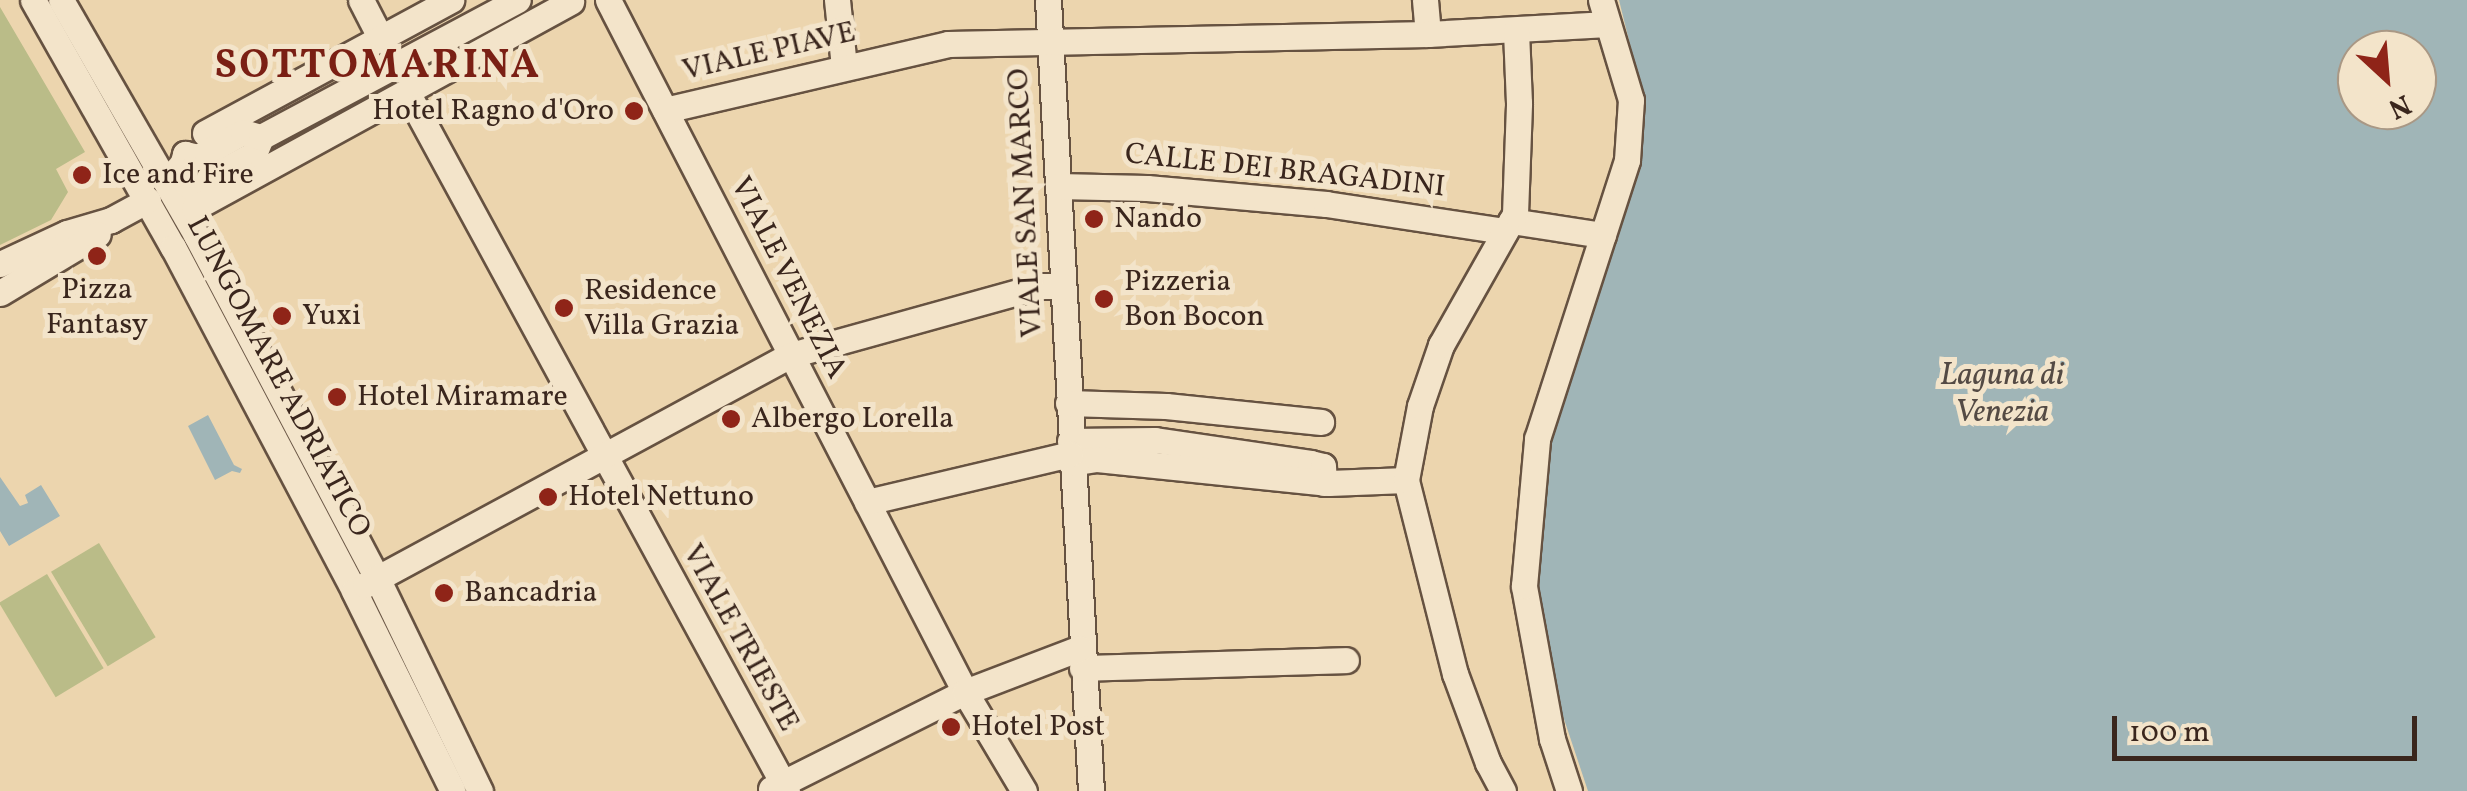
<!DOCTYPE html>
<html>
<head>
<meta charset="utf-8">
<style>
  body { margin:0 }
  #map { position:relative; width:2467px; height:791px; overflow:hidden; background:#ecd5ae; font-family:Vollkorn,serif }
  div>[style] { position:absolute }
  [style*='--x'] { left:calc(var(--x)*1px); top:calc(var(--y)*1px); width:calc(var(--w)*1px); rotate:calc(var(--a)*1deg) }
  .green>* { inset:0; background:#babc88; transform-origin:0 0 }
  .water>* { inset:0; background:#a0b5b7 }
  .roads { filter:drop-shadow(2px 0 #665241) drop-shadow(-2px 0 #665241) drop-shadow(0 2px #665241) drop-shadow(0 -2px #665241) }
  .minor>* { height:25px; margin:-12.5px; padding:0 12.5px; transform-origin:12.5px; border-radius:12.5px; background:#f3e4ca }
  .dots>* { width:28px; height:28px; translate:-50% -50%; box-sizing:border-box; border:5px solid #f3e4ca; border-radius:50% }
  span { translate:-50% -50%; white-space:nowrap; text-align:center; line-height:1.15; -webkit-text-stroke:10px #f3e4ca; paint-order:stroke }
  .street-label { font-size:30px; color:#3a261d }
  .poi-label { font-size:30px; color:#3a261d }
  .right { translate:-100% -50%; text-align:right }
  .left { translate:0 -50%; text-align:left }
  .water-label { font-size:32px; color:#544a44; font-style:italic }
  .district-label { font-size:40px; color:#7a1f14; font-weight:700; letter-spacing:2.5px }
  .north { position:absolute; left:2337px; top:30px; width:100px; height:100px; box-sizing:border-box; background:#f3e4ca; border:2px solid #a99885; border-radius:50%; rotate:154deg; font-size:28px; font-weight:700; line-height:40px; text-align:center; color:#3a261d }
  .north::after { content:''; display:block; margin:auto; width:35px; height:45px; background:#8f2418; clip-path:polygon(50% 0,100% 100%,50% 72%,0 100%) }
  .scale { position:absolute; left:2112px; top:716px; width:305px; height:45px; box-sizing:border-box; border:5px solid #3a261d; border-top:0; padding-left:12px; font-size:30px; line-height:35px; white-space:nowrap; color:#3a261d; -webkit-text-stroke:8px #f3e4ca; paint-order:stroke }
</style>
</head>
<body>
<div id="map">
  <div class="green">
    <div style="clip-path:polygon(0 7px,85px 152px,56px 169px,68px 192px,51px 220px,0 245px)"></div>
    <div style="left:99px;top:543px;width:110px;height:56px;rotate:59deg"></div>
    <div style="left:47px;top:574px;width:110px;height:56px;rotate:59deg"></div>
  </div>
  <div class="water">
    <div style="clip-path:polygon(evenodd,1619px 0,2467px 0,2467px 791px,1588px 791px,1542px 653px,1537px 540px,1553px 413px,1641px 160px,1644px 101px,1619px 0,2357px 50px,2417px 50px,2417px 110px,2357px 110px,2357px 50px)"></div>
    <div style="clip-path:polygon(208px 415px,234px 465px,242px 469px,240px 473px,232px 471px,215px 480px,188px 426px)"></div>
    <div style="clip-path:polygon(0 477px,20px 506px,28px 503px,25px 495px,41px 485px,60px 516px,9px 546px,0 531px)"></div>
  </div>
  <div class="roads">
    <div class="minor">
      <div style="--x:33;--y:0;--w:284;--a:60.5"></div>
      <div style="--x:173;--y:247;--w:389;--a:62.2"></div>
      <div style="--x:354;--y:591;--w:223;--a:63.7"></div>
      <div style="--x:61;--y:0;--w:271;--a:60.1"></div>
      <div style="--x:196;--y:235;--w:388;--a:62.2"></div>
      <div style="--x:377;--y:578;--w:237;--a:64.2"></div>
      <div style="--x:361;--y:0;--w:42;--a:62.8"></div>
      <div style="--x:608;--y:0;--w:779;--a:62.71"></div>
      <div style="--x:965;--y:692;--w:115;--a:59.2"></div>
      <div style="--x:837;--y:0;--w:67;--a:84"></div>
      <div style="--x:1048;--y:0;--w:792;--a:86.89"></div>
      <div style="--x:1425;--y:0;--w:34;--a:85"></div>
      <div style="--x:408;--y:94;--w:793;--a:61.46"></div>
      <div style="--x:665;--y:110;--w:291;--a:-13.1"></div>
      <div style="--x:948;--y:44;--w:480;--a:-1.2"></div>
      <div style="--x:1428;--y:34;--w:180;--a:-3.2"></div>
      <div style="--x:205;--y:133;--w:280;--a:-28.4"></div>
      <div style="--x:261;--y:137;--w:18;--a:112"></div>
      <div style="--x:254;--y:154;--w:51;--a:151.9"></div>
      <div style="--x:209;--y:178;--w:15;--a:101"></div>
      <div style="--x:206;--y:193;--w:9;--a:-174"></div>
      <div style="--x:197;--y:192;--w:18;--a:-139"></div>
      <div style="--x:183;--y:180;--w:9;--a:-111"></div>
      <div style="--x:180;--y:172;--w:19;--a:-74"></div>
      <div style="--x:185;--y:154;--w:13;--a:13"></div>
      <div style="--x:198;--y:157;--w:51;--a:-29.1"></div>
      <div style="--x:243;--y:132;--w:19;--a:16"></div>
      <div style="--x:261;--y:137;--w:291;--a:-28.1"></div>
      <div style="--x:1058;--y:186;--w:89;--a:1.3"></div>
      <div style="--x:1147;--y:188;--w:180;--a:5.1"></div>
      <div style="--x:1326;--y:204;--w:181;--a:8.6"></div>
      <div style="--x:194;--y:208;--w:430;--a:-28.7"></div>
      <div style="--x:1511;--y:221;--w:93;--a:8.7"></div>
      <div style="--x:0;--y:264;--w:74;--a:-24.8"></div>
      <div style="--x:67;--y:233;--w:46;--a:-16.5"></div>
      <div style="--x:111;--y:220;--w:42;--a:-28.4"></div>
      <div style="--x:0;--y:293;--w:114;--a:-31"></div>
      <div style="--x:1068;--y:403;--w:98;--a:1.8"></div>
      <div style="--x:1166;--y:406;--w:156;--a:5.9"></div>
      <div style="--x:1070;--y:441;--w:85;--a:-0.7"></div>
      <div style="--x:1155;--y:440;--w:157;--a:8.4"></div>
      <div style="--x:1310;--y:463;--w:13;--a:13"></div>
      <div style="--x:1323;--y:466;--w:17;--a:87"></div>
      <div style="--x:1071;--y:463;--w:26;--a:-9"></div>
      <div style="--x:1097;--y:459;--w:233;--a:5.9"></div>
      <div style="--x:1329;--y:483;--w:77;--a:-2.2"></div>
      <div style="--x:867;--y:502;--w:209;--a:-13.3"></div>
      <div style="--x:365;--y:585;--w:484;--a:-28.4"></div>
      <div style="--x:791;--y:355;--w:257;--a:-15.5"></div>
      <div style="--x:1039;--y:286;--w:24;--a:0"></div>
      <div style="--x:1082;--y:668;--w:264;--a:-1.7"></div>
      <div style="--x:771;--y:789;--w:217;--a:-26.6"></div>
      <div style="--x:965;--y:692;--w:123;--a:-20.9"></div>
      <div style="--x:1503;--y:791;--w:32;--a:-118"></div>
      <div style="--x:1488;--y:763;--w:95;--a:-110.3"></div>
      <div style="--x:1455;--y:674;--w:200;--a:-104.2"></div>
      <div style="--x:1406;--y:480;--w:75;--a:-79.3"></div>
      <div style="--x:1420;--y:406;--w:65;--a:-71"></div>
      <div style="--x:1441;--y:345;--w:150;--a:-60.5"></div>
      <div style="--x:1515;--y:214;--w:111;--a:-87.9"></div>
      <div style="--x:1519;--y:103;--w:72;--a:-92.4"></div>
      <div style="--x:1569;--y:791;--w:55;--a:-108.1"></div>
      <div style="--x:1552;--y:739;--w:156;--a:-100.4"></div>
      <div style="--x:1524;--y:586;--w:148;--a:-84.9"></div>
      <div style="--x:1537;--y:439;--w:293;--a:-72.1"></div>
      <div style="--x:1627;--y:160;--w:60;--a:-86.2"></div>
      <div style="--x:1631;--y:100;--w:104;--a:-106.7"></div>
    </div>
  </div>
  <div class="dots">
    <div style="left:634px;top:111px;background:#8f2418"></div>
    <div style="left:82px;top:175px;background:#8f2418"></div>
    <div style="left:1094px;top:219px;background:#8f2418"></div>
    <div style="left:97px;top:256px;background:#8f2418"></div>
    <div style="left:1104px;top:299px;background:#8f2418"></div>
    <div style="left:564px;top:308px;background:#8f2418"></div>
    <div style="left:282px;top:316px;background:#8f2418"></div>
    <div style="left:337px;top:397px;background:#8f2418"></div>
    <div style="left:731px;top:419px;background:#8f2418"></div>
    <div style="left:548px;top:497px;background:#8f2418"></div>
    <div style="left:444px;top:593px;background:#8f2418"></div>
    <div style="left:951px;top:727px;background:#8f2418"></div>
  </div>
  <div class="street-label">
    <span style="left:769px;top:52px;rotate:-13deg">VIALE PIAVE</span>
    <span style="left:1285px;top:171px;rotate:6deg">CALLE DEI BRAGADINI</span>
    <span style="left:1026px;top:203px;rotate:-93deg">VIALE SAN MARCO</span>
    <span style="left:788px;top:278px;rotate:63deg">VIALE VENEZIA</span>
    <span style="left:278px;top:377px;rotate:62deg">LUNGOMARE ADRIATICO</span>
    <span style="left:740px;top:638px;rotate:61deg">VIALE TRIESTE</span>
  </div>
  <div class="poi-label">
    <span class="right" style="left:614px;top:111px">Hotel Ragno d'Oro</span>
    <span class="left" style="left:102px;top:175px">Ice and Fire</span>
    <span class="left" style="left:1114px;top:219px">Nando</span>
    <span class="left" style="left:1124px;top:299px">Pizzeria<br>Bon Bocon</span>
    <span style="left:97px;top:307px">Pizza<br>Fantasy</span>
    <span class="left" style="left:584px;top:308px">Residence<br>Villa Grazia</span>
    <span class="left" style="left:302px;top:316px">Yuxi</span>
    <span class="left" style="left:357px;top:397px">Hotel Miramare</span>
    <span class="left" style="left:751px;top:419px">Albergo Lorella</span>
    <span class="left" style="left:568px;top:497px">Hotel Nettuno</span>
    <span class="left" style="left:464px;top:593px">Bancadria</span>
    <span class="left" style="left:971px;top:727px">Hotel Post</span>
  </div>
  <div class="water-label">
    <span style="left:2002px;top:395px">Laguna di<br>Venezia</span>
  </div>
  <div class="district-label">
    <span style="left:378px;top:67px">SOTTOMARINA</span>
  </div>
  <div class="north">N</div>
  <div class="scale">100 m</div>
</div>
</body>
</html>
